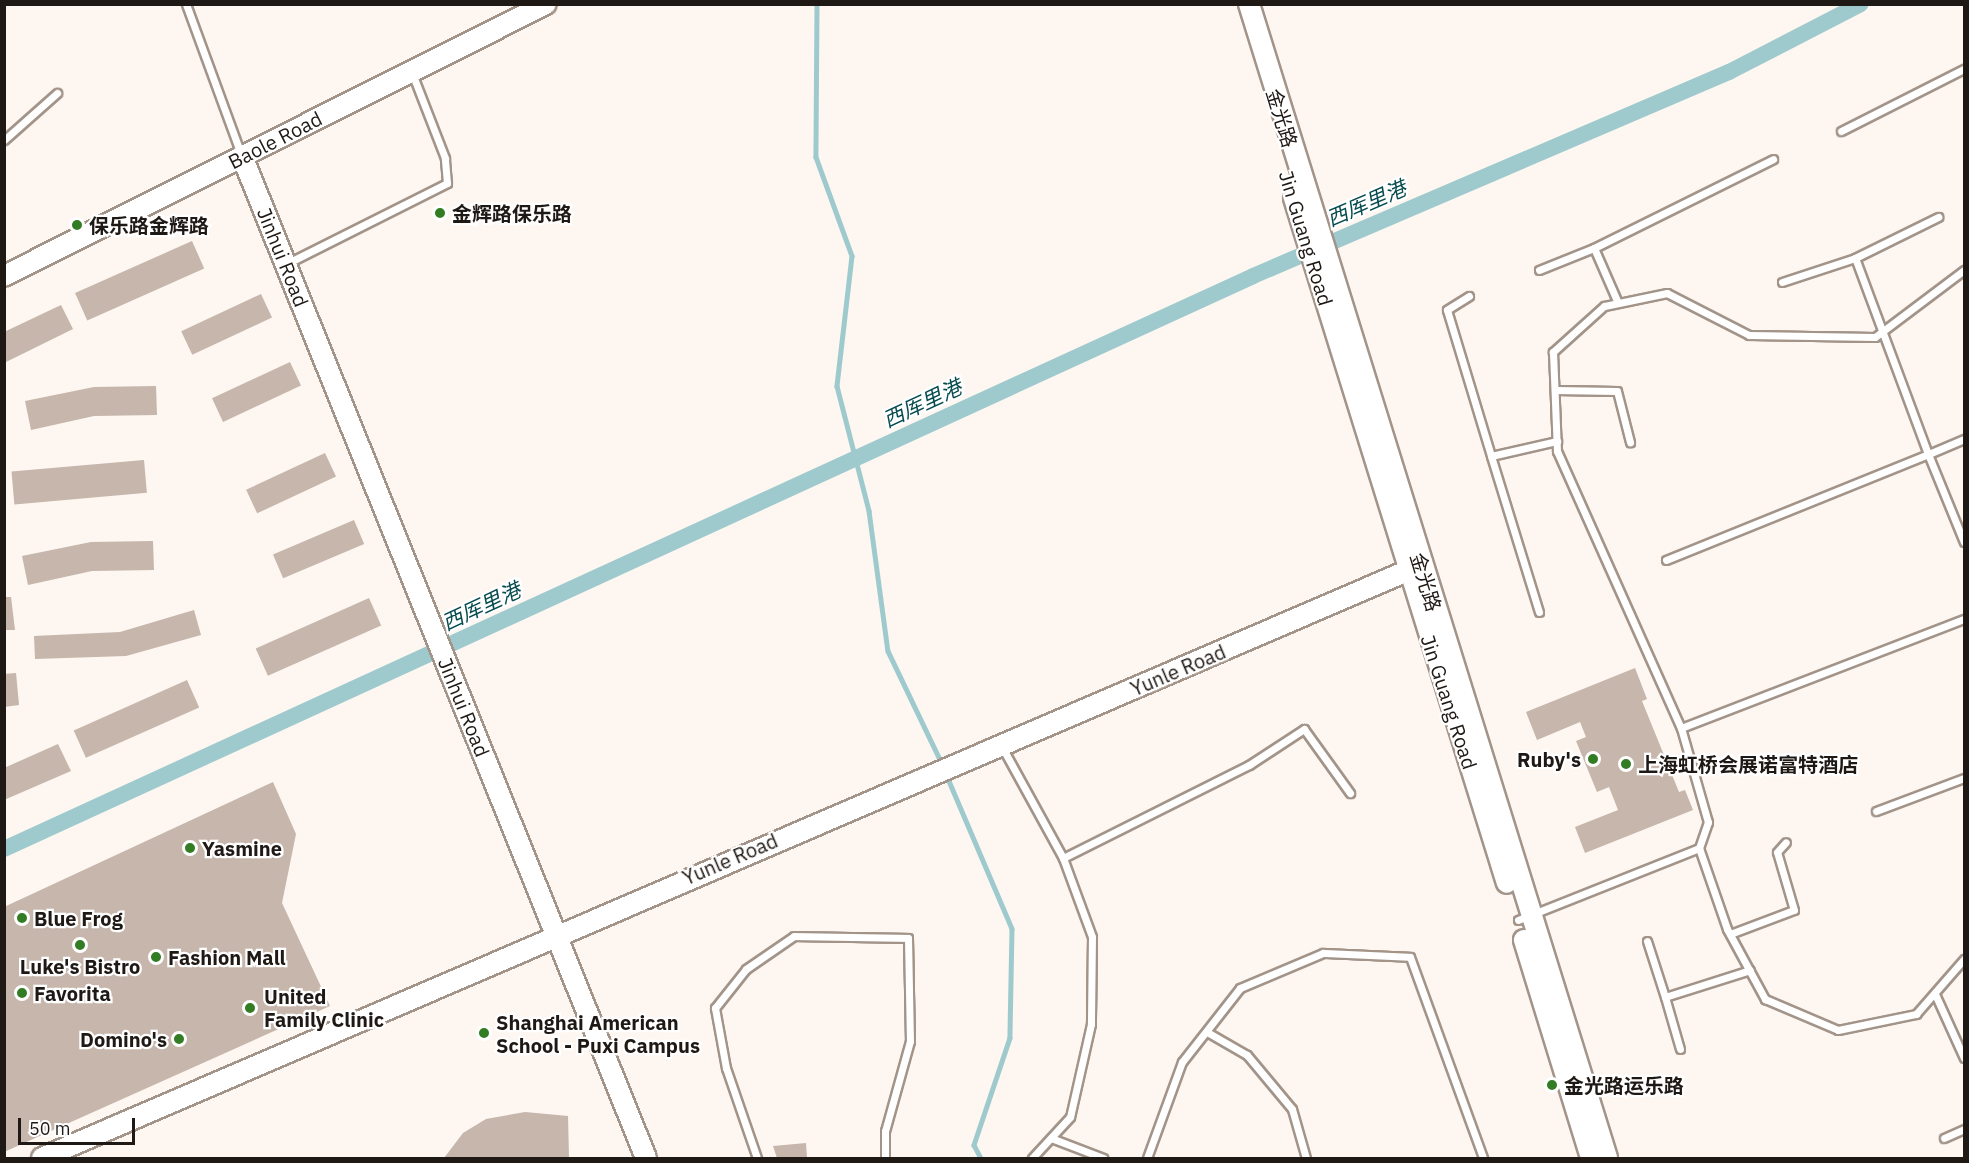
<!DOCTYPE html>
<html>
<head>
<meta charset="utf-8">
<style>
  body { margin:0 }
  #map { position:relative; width:1969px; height:1163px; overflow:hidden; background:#fdf6f1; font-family:"IBM Plex Sans","Noto Sans SC",sans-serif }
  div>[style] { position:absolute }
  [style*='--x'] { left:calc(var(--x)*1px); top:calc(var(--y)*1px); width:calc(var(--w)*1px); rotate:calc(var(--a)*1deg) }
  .stream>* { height:4.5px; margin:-2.25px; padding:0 2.25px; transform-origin:2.25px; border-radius:2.25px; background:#9ecacd }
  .canal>* { height:16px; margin:-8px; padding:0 8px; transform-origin:8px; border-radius:8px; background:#9ecacd }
  .building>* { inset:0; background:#c6b6ab; transform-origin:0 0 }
  .roads { filter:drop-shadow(2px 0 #a39489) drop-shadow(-2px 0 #a39489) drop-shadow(0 2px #a39489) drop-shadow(0 -2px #a39489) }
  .lane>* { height:7px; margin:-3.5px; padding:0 3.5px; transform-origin:3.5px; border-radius:3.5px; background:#fff }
  .secondary>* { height:20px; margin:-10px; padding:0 10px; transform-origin:10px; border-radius:10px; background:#fff }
  .dots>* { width:16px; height:16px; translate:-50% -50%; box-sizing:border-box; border:3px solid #fff; border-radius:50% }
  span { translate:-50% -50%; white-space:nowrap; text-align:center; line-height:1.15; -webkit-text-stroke:4.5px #fff; paint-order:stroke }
  .street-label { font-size:20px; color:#1f1915 }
  .poi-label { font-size:20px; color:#1f1915; font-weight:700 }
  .left { translate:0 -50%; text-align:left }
  .right { translate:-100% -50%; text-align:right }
  .water-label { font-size:21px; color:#064b4f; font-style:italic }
  .frame { position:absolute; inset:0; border:6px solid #1f1915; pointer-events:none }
  .scale { position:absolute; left:18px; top:1118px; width:117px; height:27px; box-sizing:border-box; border:3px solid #1f1915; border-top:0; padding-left:8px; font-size:18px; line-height:21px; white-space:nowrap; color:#1f1915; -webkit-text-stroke:4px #fff; paint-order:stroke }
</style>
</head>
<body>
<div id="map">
  <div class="stream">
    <div style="--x:817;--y:4;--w:153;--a:90.4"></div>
    <div style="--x:816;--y:157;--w:105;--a:70"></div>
    <div style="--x:852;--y:256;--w:131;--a:96.6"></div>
    <div style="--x:837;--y:386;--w:129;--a:75.6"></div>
    <div style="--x:869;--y:511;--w:141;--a:82.3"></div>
    <div style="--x:888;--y:651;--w:127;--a:64.4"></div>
    <div style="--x:946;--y:774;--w:168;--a:66.9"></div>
    <div style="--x:1012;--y:929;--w:109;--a:91.1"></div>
    <div style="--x:1010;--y:1038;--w:113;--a:108.6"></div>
    <div style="--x:974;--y:1145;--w:15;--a:62"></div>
  </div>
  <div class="canal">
    <div style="--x:4;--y:849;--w:1374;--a:-24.64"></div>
    <div style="--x:1253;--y:276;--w:518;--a:-23.2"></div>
    <div style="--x:1729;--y:72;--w:148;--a:-27.3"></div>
  </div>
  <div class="building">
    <div style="left:192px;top:241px;width:30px;height:128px;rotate:66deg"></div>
    <div style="left:261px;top:294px;width:26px;height:88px;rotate:65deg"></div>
    <div style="clip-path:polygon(61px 305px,73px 329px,4px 363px,4px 332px)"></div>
    <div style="left:290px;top:362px;width:26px;height:86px;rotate:65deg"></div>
    <div style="clip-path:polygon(156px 386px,157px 415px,94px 416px,31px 430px,25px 401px,94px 387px)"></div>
    <div style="left:325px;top:453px;width:26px;height:87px;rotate:65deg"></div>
    <div style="left:144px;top:460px;width:33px;height:133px;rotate:85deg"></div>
    <div style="left:354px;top:520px;width:26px;height:88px;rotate:67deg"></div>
    <div style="clip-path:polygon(153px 541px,154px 570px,92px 571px,28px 585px,22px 556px,91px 542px)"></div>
    <div style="clip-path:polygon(4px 597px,11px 597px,15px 630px,4px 630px)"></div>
    <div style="left:369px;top:598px;width:30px;height:124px;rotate:66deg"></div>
    <div style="clip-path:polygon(194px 610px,201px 635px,126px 656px,35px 659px,34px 636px,120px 632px)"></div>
    <div style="clip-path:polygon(1635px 668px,1647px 699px,1642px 701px,1679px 792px,1685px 790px,1693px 810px,1585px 853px,1575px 827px,1618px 810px,1609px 787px,1597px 792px,1576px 741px,1586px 737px,1580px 722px,1537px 740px,1526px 712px)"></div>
    <div style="clip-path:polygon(16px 673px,19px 705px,4px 707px,4px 674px)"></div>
    <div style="left:187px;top:680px;width:30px;height:124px;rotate:66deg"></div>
    <div style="clip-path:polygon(58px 744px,71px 771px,4px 800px,4px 768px)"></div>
    <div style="clip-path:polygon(273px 782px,296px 834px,282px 903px,330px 1006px,4px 1152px,4px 907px)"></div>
    <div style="clip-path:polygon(525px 1112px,568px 1116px,569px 1158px,444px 1158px,463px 1133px,486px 1119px)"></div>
    <div style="clip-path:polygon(806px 1143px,807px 1158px,777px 1158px,773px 1146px)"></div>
  </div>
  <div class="roads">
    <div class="lane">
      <div style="--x:186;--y:4;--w:160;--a:69.9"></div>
      <div style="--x:1841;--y:131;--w:138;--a:-26.8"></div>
      <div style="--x:4;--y:140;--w:71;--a:-41.6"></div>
      <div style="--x:1594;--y:248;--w:200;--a:-26.4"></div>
      <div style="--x:288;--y:263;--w:178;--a:-26.7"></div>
      <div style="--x:447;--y:183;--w:25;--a:-95"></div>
      <div style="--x:445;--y:158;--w:91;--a:-111.2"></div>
      <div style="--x:1539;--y:270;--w:59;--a:-21.8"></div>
      <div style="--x:1594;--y:248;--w:60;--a:66.4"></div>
      <div style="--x:1964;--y:270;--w:111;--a:143"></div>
      <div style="--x:1875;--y:337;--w:126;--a:-179.1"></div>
      <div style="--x:1749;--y:335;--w:92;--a:-152.9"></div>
      <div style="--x:1667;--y:293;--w:64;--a:168.3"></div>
      <div style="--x:1604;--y:306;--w:69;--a:138"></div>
      <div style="--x:1553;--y:352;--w:99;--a:87.7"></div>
      <div style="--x:1557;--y:451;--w:303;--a:65.9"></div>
      <div style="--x:1681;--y:728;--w:98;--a:74"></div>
      <div style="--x:1708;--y:822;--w:28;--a:109"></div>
      <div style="--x:1699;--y:848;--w:86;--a:70.9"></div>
      <div style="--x:1727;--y:929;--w:80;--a:61.5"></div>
      <div style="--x:1765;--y:999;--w:79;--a:23"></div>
      <div style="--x:1838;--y:1030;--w:80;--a:-11.6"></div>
      <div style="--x:1916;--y:1014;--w:73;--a:-48.9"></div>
      <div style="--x:1782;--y:282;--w:77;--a:-18.2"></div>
      <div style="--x:1469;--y:296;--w:26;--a:148"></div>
      <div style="--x:1447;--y:310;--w:152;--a:73.2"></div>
      <div style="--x:1555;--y:390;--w:62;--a:0.9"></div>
      <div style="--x:1617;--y:391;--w:53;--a:75.7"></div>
      <div style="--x:1964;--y:439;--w:39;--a:157"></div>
      <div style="--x:1928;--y:454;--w:95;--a:67.8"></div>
      <div style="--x:1666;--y:560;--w:283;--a:-22"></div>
      <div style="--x:1928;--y:454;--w:209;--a:-110.4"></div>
      <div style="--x:1855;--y:258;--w:93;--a:-26.3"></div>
      <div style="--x:1539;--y:612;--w:163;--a:-107.1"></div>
      <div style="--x:1491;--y:456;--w:68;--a:-12.8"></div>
      <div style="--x:1681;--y:728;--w:303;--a:-21.1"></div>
      <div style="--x:1002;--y:747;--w:127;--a:61.2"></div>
      <div style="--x:1063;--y:858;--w:84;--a:69.8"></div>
      <div style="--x:1092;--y:937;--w:87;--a:90.7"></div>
      <div style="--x:1091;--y:1024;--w:95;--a:102.7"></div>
      <div style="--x:1070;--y:1117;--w:56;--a:132.8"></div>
      <div style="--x:1876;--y:811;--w:94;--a:-20.6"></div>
      <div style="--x:1063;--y:858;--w:208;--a:-26.6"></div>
      <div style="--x:1249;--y:765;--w:66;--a:-33.2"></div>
      <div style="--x:1304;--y:729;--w:79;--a:54.3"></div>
      <div style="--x:1518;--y:920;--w:195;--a:-21.7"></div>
      <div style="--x:1730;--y:934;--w:68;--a:-20.6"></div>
      <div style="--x:1794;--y:910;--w:60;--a:-106.3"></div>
      <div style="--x:1777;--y:852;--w:13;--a:-48"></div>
      <div style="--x:1647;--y:941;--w:59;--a:72.2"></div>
      <div style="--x:1665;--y:997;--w:89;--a:-17.6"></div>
      <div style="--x:1935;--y:994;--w:70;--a:65.6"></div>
      <div style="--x:1665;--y:997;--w:54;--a:73.9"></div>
      <div style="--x:1207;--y:1032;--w:46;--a:29.9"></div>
      <div style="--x:1247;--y:1055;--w:70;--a:50.2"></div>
      <div style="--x:1292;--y:1109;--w:51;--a:74.1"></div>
      <div style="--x:1051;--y:1138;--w:56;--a:21"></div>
      <div style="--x:1944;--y:1138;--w:22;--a:-24"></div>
      <div style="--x:757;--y:1158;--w:95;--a:-109"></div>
      <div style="--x:726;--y:1068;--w:61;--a:-100.4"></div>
      <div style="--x:715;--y:1008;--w:50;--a:-51.5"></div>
      <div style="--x:746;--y:969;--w:58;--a:-34.5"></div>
      <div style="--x:794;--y:936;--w:114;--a:1"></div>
      <div style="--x:908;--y:938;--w:103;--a:88.9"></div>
      <div style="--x:910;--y:1041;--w:93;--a:105.5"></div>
      <div style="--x:885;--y:1131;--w:27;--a:90"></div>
      <div style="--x:1147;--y:1158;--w:102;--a:-70"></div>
      <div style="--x:1182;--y:1062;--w:94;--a:-51.9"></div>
      <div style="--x:1240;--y:988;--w:90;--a:-22.9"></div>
      <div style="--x:1323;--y:953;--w:87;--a:2.6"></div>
      <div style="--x:1410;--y:957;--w:214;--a:70"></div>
    </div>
    <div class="secondary">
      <div style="--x:1249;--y:4;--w:1208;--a:72.76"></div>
      <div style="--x:242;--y:156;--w:1080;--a:68.04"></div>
      <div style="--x:1294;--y:198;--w:717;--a:72.73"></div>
      <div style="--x:4;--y:276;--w:606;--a:-26.65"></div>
      <div style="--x:1524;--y:940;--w:228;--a:72.9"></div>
      <div style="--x:42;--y:1158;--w:1501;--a:-23.27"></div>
    </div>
  </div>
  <div class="dots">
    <div style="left:440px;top:213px;background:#327c23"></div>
    <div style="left:77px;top:225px;background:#327c23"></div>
    <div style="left:1593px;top:759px;background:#327c23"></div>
    <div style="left:1626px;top:764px;background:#327c23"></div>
    <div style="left:190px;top:848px;background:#327c23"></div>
    <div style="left:22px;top:918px;background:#327c23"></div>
    <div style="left:80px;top:945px;background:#327c23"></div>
    <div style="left:156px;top:957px;background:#327c23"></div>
    <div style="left:22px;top:993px;background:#327c23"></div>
    <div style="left:250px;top:1008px;background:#327c23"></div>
    <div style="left:484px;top:1033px;background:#327c23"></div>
    <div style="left:179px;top:1039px;background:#327c23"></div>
    <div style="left:1552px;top:1085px;background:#327c23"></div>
  </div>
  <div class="street-label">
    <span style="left:1282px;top:118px;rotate:73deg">金光路</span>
    <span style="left:275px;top:140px;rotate:-27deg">Baole Road</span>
    <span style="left:1306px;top:238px;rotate:73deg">Jin Guang Road</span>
    <span style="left:283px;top:257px;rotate:68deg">Jinhui Road</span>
    <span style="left:1426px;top:582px;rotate:73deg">金光路</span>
    <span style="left:1178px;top:670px;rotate:-23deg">Yunle Road</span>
    <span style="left:1449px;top:702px;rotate:72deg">Jin Guang Road</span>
    <span style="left:464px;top:707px;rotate:68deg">Jinhui Road</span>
    <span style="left:730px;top:859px;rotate:-23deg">Yunle Road</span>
  </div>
  <div class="poi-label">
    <span class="left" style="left:452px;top:213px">金辉路保乐路</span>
    <span class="left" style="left:89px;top:225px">保乐路金辉路</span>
    <span class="right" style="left:1581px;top:759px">Ruby's</span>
    <span class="left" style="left:1638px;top:764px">上海虹桥会展诺富特酒店</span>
    <span class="left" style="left:202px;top:848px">Yasmine</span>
    <span class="left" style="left:34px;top:918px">Blue Frog</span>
    <span class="left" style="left:168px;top:957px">Fashion Mall</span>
    <span style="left:80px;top:966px">Luke's Bistro</span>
    <span class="left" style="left:34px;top:993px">Favorita</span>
    <span class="left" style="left:264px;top:1008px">United<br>Family Clinic</span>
    <span class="left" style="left:496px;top:1034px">Shanghai American<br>School - Puxi Campus</span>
    <span class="right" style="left:167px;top:1039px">Domino's</span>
    <span class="left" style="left:1564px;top:1085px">金光路运乐路</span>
  </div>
  <div class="water-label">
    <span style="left:1366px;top:203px;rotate:-23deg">西厍里港</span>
    <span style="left:922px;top:403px;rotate:-25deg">西厍里港</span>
    <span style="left:481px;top:606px;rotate:-25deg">西厍里港</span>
  </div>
  <div class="frame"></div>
  <div class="scale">50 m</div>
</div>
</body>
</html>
